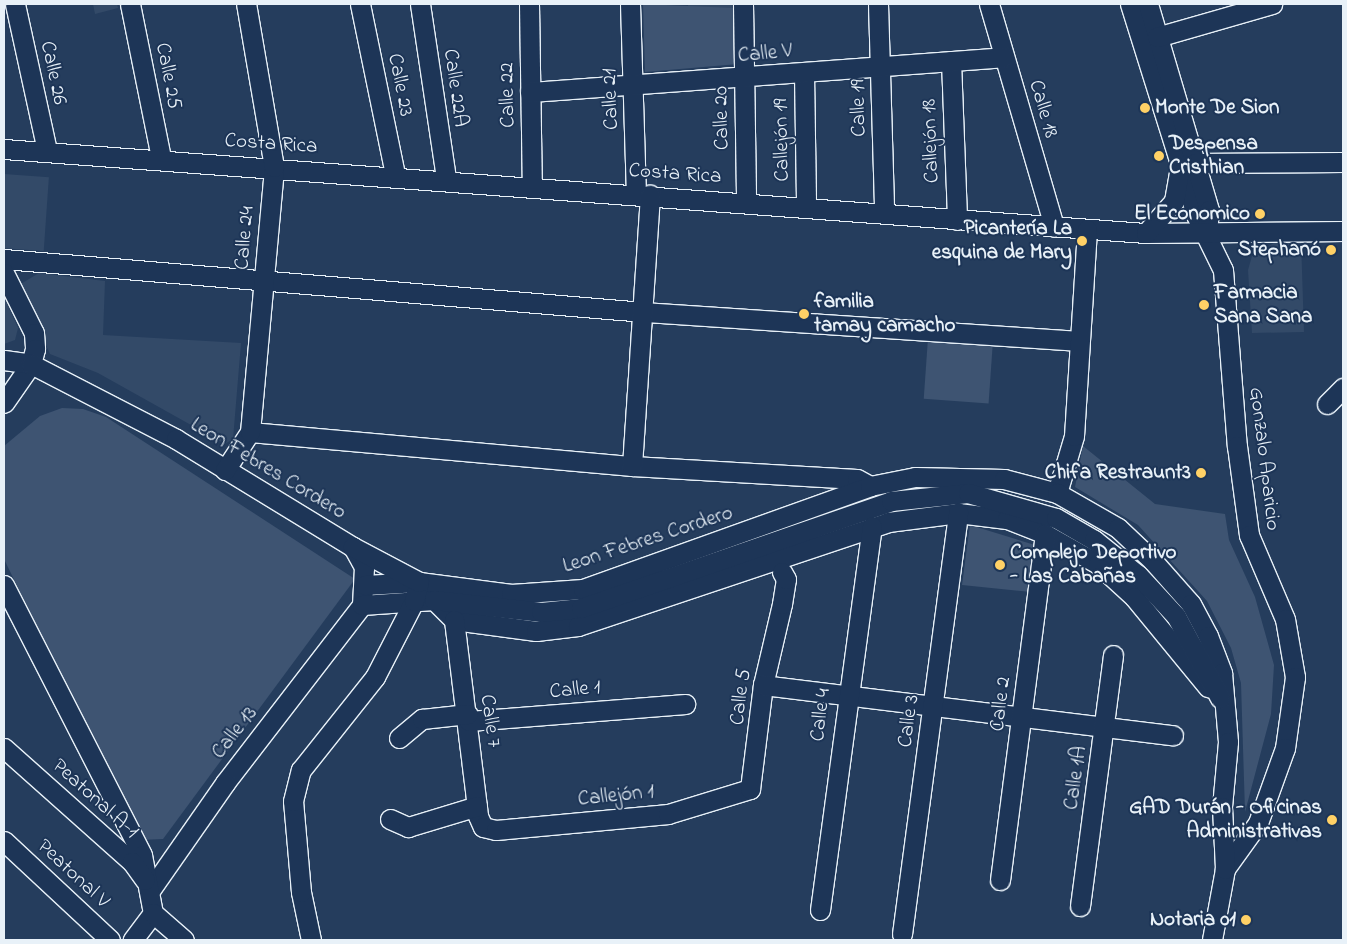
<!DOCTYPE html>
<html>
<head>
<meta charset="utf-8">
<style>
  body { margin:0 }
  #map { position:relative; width:1347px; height:944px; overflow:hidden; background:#253d5d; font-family:"Indie Flower",sans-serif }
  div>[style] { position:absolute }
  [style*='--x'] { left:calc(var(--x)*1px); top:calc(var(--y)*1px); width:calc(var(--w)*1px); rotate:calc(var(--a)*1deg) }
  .built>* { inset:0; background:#334a68; transform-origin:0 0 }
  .green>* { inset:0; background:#3e5472; transform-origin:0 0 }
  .roads { filter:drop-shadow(1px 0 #e8f1f8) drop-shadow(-1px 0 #e8f1f8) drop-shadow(0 1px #e8f1f8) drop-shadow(0 -1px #e8f1f8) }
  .minor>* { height:19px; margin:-9.5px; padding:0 9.5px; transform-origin:9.5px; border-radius:9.5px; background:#1d3557 }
  .dots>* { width:14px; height:14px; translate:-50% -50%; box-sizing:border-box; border:2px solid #1d3557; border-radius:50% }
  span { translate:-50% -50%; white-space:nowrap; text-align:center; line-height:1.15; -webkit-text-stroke:4px #1d3557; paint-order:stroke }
  .street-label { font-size:21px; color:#e8f1f8 }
  .poi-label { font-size:21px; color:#e8f1f8; font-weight:700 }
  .left { translate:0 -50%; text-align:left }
  .right { translate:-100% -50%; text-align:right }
  .frame { position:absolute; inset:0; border:5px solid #e8f1f8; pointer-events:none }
</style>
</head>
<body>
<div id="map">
  <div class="built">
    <div style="clip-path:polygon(93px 4px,117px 4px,118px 8px,95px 14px)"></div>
    <div style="left:688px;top:4px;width:45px;height:4px"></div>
    <div style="left:4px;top:174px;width:45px;height:74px;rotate:4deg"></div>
    <div style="clip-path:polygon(1301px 240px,1304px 332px,1252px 333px,1248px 270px,1252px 256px,1277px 241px)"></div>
    <div style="clip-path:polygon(39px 273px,105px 281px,103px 335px,241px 343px,233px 439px,225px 444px,98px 373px,50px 354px,19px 285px)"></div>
    <div style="clip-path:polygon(4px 297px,18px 328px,15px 340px,4px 344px)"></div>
  </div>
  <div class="green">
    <div style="clip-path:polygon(643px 4px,734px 8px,738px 64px,645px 72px)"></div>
    <div style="left:928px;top:338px;width:65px;height:61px;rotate:4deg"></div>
    <div style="clip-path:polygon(62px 408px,83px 409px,106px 417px,355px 579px,163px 839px,140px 840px,4px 559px,4px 446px,40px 416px)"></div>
    <div style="clip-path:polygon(1083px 446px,1155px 504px,1225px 514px,1229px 540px,1255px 597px,1274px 665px,1271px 714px,1245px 812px,1241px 683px,1231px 648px,1207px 601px,1138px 525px,1075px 487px)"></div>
    <div style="clip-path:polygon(970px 525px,1038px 546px,1031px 592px,962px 585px)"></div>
  </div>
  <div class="roads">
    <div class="minor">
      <div style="--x:15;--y:4;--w:150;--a:77.7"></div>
      <div style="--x:130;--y:4;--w:157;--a:78.6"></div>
      <div style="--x:360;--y:4;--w:175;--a:78.4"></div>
      <div style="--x:420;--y:4;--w:176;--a:81.5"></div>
      <div style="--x:529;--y:4;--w:182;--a:89.1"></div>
      <div style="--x:630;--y:4;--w:189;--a:88.2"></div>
      <div style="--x:743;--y:4;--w:198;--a:89.1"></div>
      <div style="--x:878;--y:4;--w:207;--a:88.3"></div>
      <div style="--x:989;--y:4;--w:232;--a:73.7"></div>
      <div style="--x:1130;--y:4;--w:221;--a:72.6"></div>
      <div style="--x:1196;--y:215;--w:61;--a:63.9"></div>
      <div style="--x:1223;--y:270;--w:177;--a:85.5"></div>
      <div style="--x:1237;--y:446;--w:90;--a:82.3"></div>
      <div style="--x:1249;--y:535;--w:91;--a:66.8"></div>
      <div style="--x:1285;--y:619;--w:59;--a:80.2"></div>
      <div style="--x:1295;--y:677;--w:72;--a:98"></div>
      <div style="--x:1285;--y:748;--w:80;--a:109.8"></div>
      <div style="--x:1258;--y:823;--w:57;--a:125.7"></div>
      <div style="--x:1225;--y:869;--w:72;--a:100.4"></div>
      <div style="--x:1148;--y:4;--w:215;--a:73.5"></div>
      <div style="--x:1209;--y:210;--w:23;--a:95"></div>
      <div style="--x:1157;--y:37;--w:120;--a:-16"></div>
      <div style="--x:951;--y:61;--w:159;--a:87.8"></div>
      <div style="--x:804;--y:73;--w:134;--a:89.1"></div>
      <div style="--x:530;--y:92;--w:475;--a:-4.2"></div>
      <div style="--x:4;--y:149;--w:1145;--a:4.21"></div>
      <div style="--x:1146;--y:233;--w:197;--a:-0.6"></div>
      <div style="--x:1195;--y:163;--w:148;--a:-0.4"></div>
      <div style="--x:1146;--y:233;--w:43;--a:-48.8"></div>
      <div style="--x:1174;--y:201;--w:28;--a:-80"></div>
      <div style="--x:4;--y:259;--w:642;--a:4.73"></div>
      <div style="--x:644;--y:312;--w:435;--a:3.8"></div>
      <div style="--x:4;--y:273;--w:67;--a:63.4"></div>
      <div style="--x:34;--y:333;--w:16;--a:86"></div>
      <div style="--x:35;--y:349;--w:16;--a:105"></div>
      <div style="--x:31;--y:364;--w:47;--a:124.7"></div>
      <div style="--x:4;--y:360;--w:27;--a:8"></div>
      <div style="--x:31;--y:364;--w:163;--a:27.3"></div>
      <div style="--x:176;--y:439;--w:207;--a:31.4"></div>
      <div style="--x:353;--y:547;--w:23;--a:61"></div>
      <div style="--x:364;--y:567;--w:38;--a:93"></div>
      <div style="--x:362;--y:605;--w:225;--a:127.6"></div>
      <div style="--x:225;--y:783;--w:129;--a:124.9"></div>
      <div style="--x:1327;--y:404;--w:23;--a:-45"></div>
      <div style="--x:250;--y:432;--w:384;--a:5.1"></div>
      <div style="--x:632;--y:466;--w:225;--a:3.3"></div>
      <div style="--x:857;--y:479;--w:15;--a:28"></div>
      <div style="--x:632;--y:466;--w:272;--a:-86.2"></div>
      <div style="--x:225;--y:470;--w:45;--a:-56.7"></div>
      <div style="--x:250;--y:432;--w:266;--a:-84.8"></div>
      <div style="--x:274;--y:167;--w:165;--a:-99.7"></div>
      <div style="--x:1057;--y:493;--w:59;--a:-73.4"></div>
      <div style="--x:1074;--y:436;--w:207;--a:-86.4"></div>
      <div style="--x:4;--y:585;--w:303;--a:62.9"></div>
      <div style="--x:142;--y:855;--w:59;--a:79.3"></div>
      <div style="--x:153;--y:913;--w:34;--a:127"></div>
      <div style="--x:365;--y:585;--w:54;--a:-3.2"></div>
      <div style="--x:419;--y:582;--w:93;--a:7.4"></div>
      <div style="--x:511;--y:594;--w:72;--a:-4"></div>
      <div style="--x:583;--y:589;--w:305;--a:-19.7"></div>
      <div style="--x:870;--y:486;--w:46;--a:-11.3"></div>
      <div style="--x:915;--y:477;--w:89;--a:1.3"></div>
      <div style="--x:1004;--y:479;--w:55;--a:14.8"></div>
      <div style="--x:1057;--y:493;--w:70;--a:29.8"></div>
      <div style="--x:1118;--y:528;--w:48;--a:43.3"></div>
      <div style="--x:1153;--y:561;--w:57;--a:48.5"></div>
      <div style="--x:1191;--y:604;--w:36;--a:62"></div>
      <div style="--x:1208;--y:636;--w:40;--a:69"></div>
      <div style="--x:1222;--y:673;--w:69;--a:85"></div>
      <div style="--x:1228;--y:742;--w:65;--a:95.3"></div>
      <div style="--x:1222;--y:807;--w:62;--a:87.2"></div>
      <div style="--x:434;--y:600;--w:28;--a:45"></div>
      <div style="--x:454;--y:620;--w:83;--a:7.6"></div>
      <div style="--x:536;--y:631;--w:42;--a:-6.8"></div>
      <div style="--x:578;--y:626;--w:327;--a:-18.5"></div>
      <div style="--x:888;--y:522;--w:71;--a:-7.3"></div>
      <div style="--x:958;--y:513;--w:49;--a:7"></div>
      <div style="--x:1007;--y:519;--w:41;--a:21.5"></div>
      <div style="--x:1045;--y:534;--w:61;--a:29.5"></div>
      <div style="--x:1098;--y:564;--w:49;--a:42.5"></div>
      <div style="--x:1134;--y:597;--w:117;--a:50.6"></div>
      <div style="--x:362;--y:605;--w:72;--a:-4"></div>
      <div style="--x:434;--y:600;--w:108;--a:6.4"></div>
      <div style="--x:541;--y:612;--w:40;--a:-5.7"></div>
      <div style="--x:581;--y:608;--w:328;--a:-19"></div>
      <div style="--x:891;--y:501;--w:77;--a:-5.9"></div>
      <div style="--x:968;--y:493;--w:91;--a:15.9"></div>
      <div style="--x:1056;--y:518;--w:44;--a:30.1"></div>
      <div style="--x:1094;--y:540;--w:56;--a:38.5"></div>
      <div style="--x:1138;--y:575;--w:56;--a:47.2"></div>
      <div style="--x:1176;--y:616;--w:93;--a:61.8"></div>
      <div style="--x:454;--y:620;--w:197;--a:83"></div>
      <div style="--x:478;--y:816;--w:12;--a:66"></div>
      <div style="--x:483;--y:827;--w:13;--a:13"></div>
      <div style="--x:496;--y:830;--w:173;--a:-5.3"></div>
      <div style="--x:668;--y:814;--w:86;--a:-17"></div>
      <div style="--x:750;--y:789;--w:105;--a:-82.9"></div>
      <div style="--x:763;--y:685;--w:83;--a:-76.8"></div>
      <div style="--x:782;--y:604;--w:25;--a:-81"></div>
      <div style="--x:786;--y:579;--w:8;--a:-120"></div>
      <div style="--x:763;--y:685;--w:413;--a:7"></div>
      <div style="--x:469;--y:721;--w:217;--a:-4.5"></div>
      <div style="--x:399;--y:738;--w:30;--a:-40"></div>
      <div style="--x:422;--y:719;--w:46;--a:-6.2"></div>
      <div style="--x:4;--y:748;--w:171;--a:41.7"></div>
      <div style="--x:132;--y:862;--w:22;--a:54"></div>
      <div style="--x:390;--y:819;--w:20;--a:24"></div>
      <div style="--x:408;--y:827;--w:72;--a:-16.9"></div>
      <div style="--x:4;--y:841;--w:145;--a:43"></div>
      <div style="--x:1000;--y:880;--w:349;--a:-82.6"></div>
      <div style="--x:1080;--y:906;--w:253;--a:-82.5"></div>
      <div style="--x:820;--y:910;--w:387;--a:-82.3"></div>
      <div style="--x:153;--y:913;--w:41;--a:41.1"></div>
      <div style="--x:902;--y:934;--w:425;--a:-82.4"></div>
      <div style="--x:311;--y:940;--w:49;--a:-101.8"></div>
      <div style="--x:301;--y:892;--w:91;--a:-95"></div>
      <div style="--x:293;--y:801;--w:32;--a:-76"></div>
      <div style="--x:301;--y:770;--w:119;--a:-51.5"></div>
      <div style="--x:375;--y:677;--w:85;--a:-62.8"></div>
      <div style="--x:414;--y:601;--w:20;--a:-75"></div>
      <div style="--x:419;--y:582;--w:75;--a:-152.1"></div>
    </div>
  </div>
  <div class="dots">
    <div style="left:1145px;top:108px;background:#ffd166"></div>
    <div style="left:1159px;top:156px;background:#ffd166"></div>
    <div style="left:1260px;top:214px;background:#ffd166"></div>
    <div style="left:1082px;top:241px;background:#ffd166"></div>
    <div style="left:1331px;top:250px;background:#ffd166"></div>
    <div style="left:1204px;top:305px;background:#ffd166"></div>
    <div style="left:804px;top:314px;background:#ffd166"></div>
    <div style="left:1201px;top:473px;background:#ffd166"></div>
    <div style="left:1000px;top:565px;background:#ffd166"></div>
    <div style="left:1332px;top:820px;background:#ffd166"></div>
    <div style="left:1246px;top:920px;background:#ffd166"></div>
  </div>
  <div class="street-label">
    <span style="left:765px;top:54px;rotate:-5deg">Calle V</span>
    <span style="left:53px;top:73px;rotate:78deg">Calle 26</span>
    <span style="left:168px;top:76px;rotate:79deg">Calle 25</span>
    <span style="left:400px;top:85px;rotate:79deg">Calle 23</span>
    <span style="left:455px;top:88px;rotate:82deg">Calle 22A</span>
    <span style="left:508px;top:95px;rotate:-91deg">Calle 22</span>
    <span style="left:611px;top:99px;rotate:-92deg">Calle 21</span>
    <span style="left:859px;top:108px;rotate:-91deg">Calle 19</span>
    <span style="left:1043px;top:109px;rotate:74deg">Calle 18</span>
    <span style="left:722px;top:118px;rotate:-91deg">Calle 20</span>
    <span style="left:782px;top:140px;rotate:-91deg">Callejón 19</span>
    <span style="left:931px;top:141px;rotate:-92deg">Callejón 18</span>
    <span style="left:271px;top:144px;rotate:4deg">Costa Rica</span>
    <span style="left:675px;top:174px;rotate:4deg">Costa Rica</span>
    <span style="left:245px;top:238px;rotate:-85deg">Calle 24</span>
    <span style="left:1264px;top:459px;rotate:83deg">Gonzalo Aparicio</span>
    <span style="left:268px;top:469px;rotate:31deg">Leon Febres Cordero</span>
    <span style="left:648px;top:540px;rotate:-18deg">Leon Febres Cordero</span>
    <span style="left:575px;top:690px;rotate:-5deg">Calle 1</span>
    <span style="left:741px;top:697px;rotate:-83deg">Calle 5</span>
    <span style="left:1001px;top:704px;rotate:-83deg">Calle 2</span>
    <span style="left:821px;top:715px;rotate:-83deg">Calle 4</span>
    <span style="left:490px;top:721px;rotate:82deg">Calle 7</span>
    <span style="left:909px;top:721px;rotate:-82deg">Calle 3</span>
    <span style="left:235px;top:733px;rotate:-52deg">Calle 13</span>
    <span style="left:1076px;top:778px;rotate:-82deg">Calle 1A</span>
    <span style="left:616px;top:796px;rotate:-6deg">Callejón 1</span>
    <span style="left:95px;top:799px;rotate:42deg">Peatonal A-1</span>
    <span style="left:73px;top:874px;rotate:43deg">Peatonal V</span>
  </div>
  <div class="poi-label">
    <span class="left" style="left:1155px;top:108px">Monte De Sion</span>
    <span class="left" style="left:1169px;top:156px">Despensa<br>Cristhian</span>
    <span class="right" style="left:1250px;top:214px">El Economico</span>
    <span class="right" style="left:1072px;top:241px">Picantería La<br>esquina de Mary</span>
    <span class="right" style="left:1321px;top:250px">Stephanó</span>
    <span class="left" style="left:1214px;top:305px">Farmacia<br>Sana Sana</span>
    <span class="left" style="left:814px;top:314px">familia<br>tamay camacho</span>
    <span class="right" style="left:1191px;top:473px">Chifa Restraunt3</span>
    <span class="left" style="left:1010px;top:565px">Complejo Deportivo<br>- Las Cabañas</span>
    <span class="right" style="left:1322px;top:820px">GAD Durán - Oficinas<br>Administrativas</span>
    <span class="right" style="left:1236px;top:920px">Notaria 01</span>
  </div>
  <div class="frame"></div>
</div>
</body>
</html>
